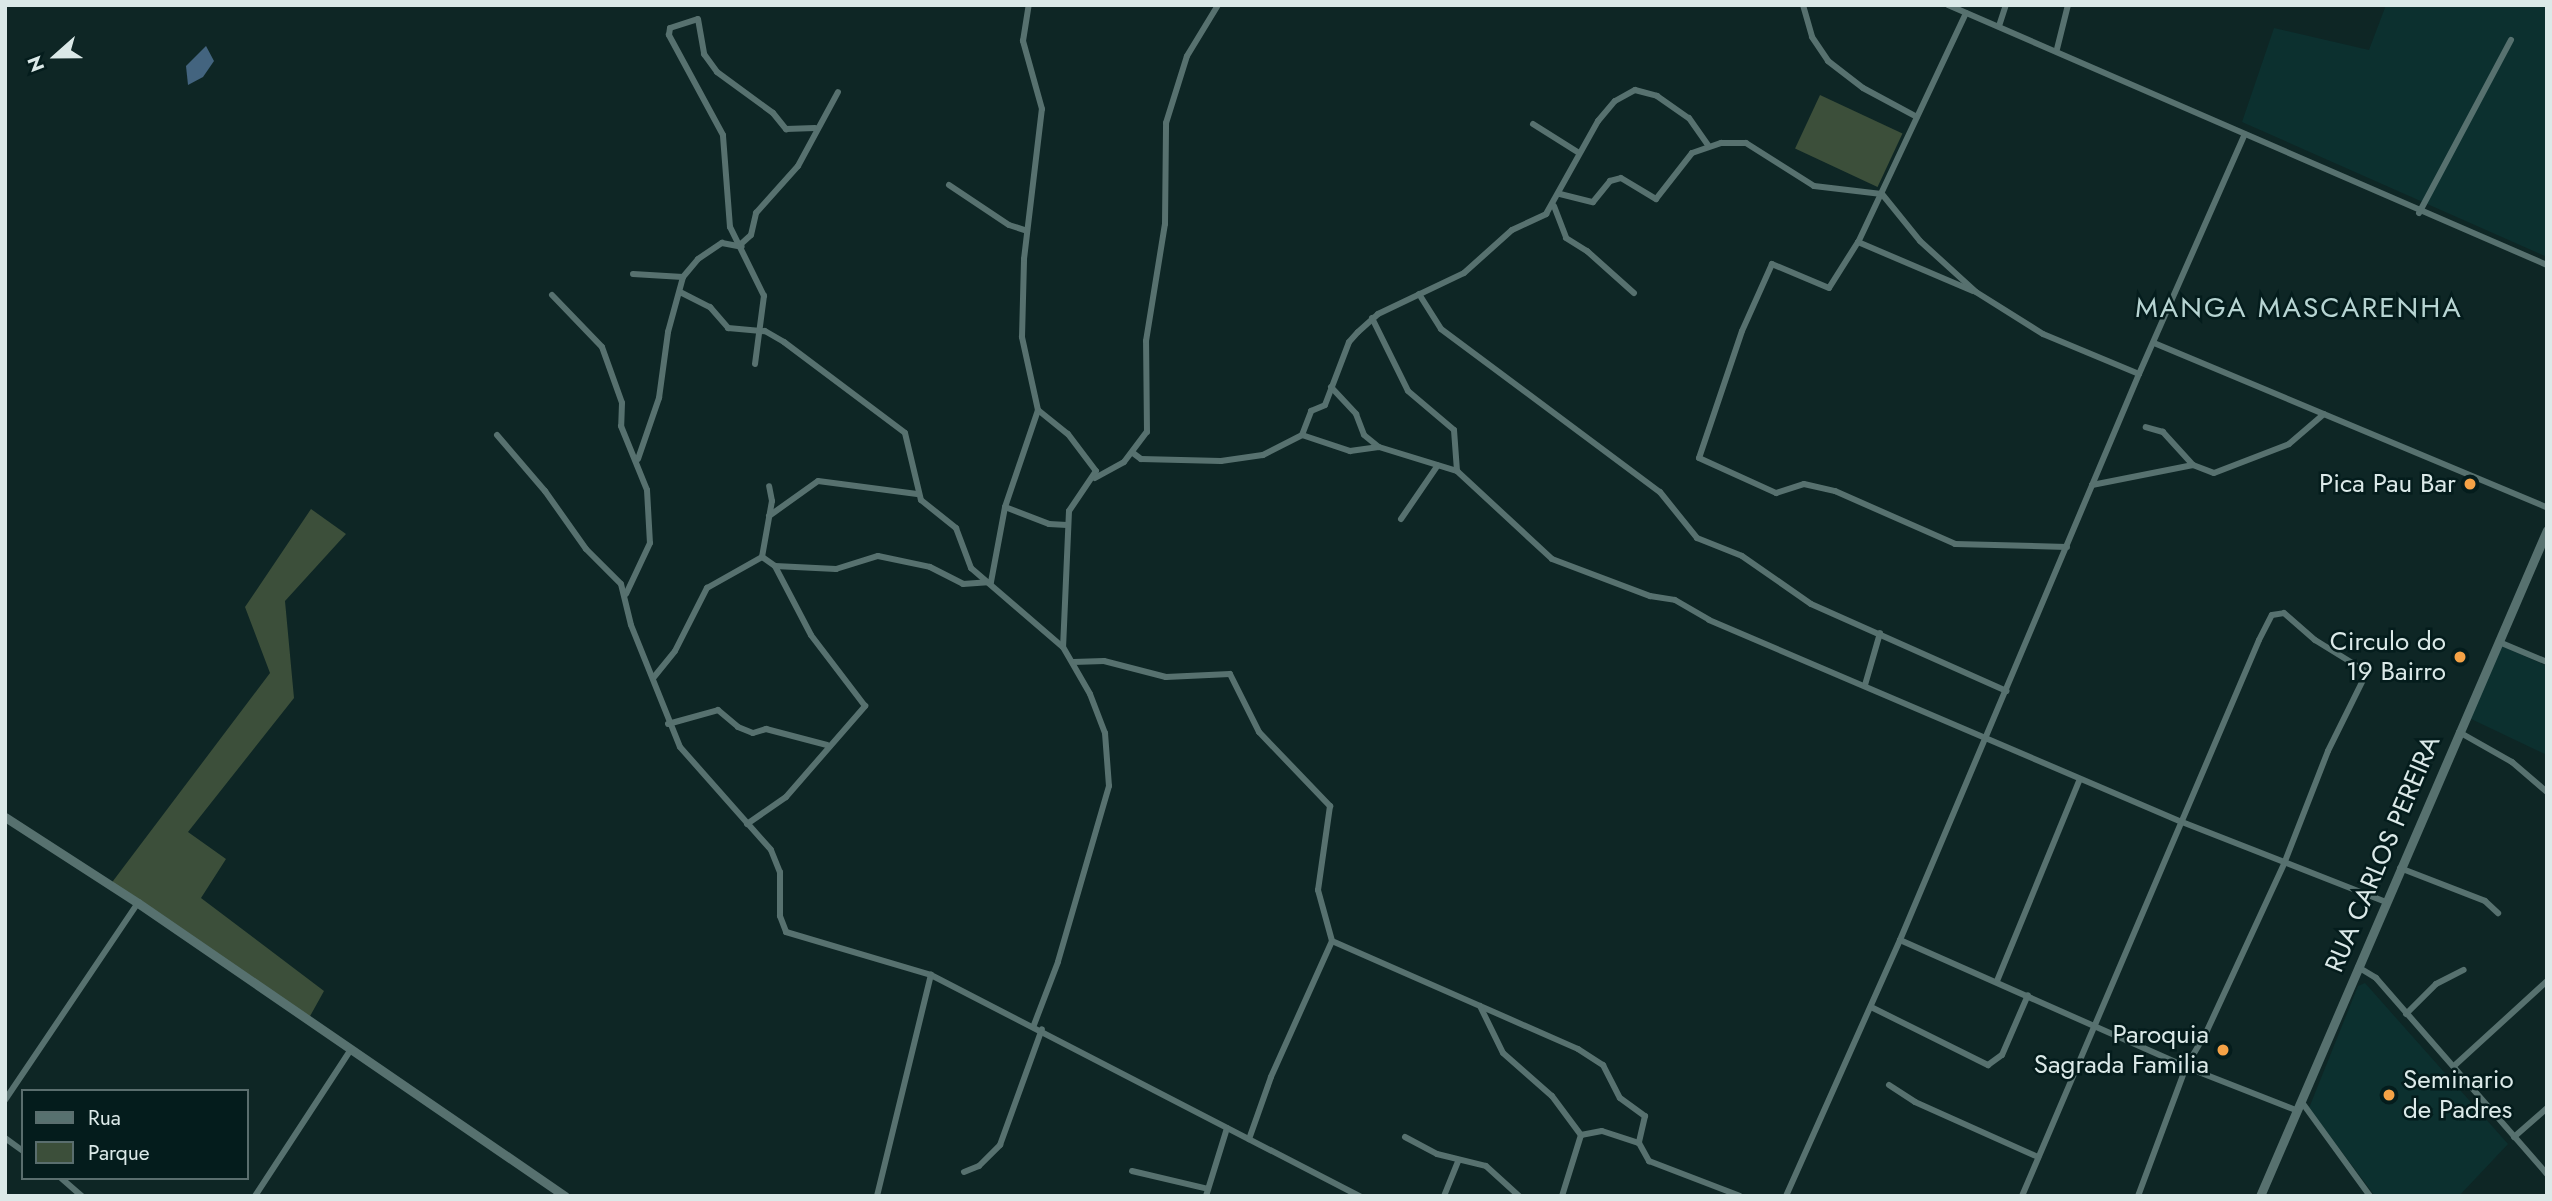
<!DOCTYPE html>
<html>
<head>
<meta charset="utf-8">
<style>
  body { margin:0 }
  #map { position:relative; width:2552px; height:1201px; overflow:hidden; background:#0e2625; font-family:Jost,sans-serif }
  div>[style] { position:absolute }
  [style*='--x'] { left:calc(var(--x)*1px); top:calc(var(--y)*1px); width:calc(var(--w)*1px); rotate:calc(var(--a)*1deg) }
  .built>* { inset:0; background:#0c302f }
  .green>* { inset:0; background:#3c4f3a; transform-origin:0 0 }
  .water>* { inset:0; background:#43647f }
  .street>* { height:6px; margin:-3px; padding:0 3px; transform-origin:3px; border-radius:3px; background:#57716f }
  .secondary>* { height:9px; margin:-4.5px; padding:0 4.5px; transform-origin:4.5px; border-radius:4.5px; background:#57716f }
  .dots>* { width:19px; height:19px; translate:-50% -50%; box-sizing:border-box; border:4px solid #041c1c; border-radius:50% }
  span { translate:-50% -50%; white-space:nowrap; text-align:center; line-height:1.15; -webkit-text-stroke:5px #041c1c; paint-order:stroke }
  .poi-label { font-size:26px; color:#dbe9e8 }
  .right { translate:-100% -50%; text-align:right }
  .left { translate:0 -50%; text-align:left }
  .street-label { font-size:26px; color:#dbe9e8 }
  .neighbourhood-label { font-size:28px; color:#b7d4d2; letter-spacing:2px }
  .frame { position:absolute; inset:0; border:7px solid #dbe9e8; pointer-events:none }
  .legend { position:absolute; left:21px; top:1089px; width:228px; height:91px; box-sizing:border-box; background:#041c1c; border:2px solid #5a6e6e; margin:0; padding:9px 12px; list-style:none; font-size:21px; color:#dbe9e8 }
  .legend li { display:flex; align-items:center; gap:14px; height:35px }
  .legend b { width:35px; border:2px solid #5a6e6e }
  .north { position:absolute; left:21px; top:21px; width:70px; height:70px; -webkit-text-stroke:5px #041c1c; paint-order:stroke; rotate:249deg; font-size:19px; font-weight:700; line-height:28px; text-align:center; color:#dbe9e8 }
  .north::after { content:''; display:block; margin:auto; width:24px; height:32px; background:#dbe9e8; clip-path:polygon(50% 0,100% 100%,50% 72%,0 100%) }
</style>
</head>
<body>
<div id="map">
  <div class="built">
    <div style="clip-path:polygon(2386px 5px,2547px 5px,2547px 257px,2242px 122px,2274px 28px,2369px 50px)"></div>
    <div style="clip-path:polygon(2499px 645px,2547px 666px,2547px 755px,2467px 717px)"></div>
    <div style="clip-path:polygon(2365px 983px,2508px 1144px,2459px 1196px,2375px 1196px,2309px 1108px,2358px 986px)"></div>
  </div>
  <div class="green">
    <div style="left:1820px;top:95px;width:91px;height:59px;rotate:25deg"></div>
    <div style="clip-path:polygon(311px 509px,346px 534px,285px 601px,294px 698px,188px 832px,226px 859px,201px 898px,324px 991px,309px 1018px,110px 885px,270px 673px,245px 607px)"></div>
  </div>
  <div class="water">
    <div style="clip-path:polygon(206px 46px,214px 61px,203px 77px,188px 85px,186px 66px)"></div>
  </div>
  <div class="street">
    <div style="--x:1803;--y:5;--w:33;--a:74"></div>
    <div style="--x:1812;--y:37;--w:29;--a:56"></div>
    <div style="--x:1828;--y:61;--w:44;--a:37.6"></div>
    <div style="--x:1863;--y:88;--w:61;--a:28.2"></div>
    <div style="--x:1948;--y:5;--w:653;--a:23.46"></div>
    <div style="--x:1966;--y:13;--w:253;--a:115.2"></div>
    <div style="--x:1858;--y:242;--w:125;--a:23.1"></div>
    <div style="--x:1999;--y:26;--w:22;--a:-72"></div>
    <div style="--x:2057;--y:49;--w:45;--a:-76"></div>
    <div style="--x:1533;--y:124;--w:54;--a:32.2"></div>
    <div style="--x:949;--y:185;--w:72;--a:33.7"></div>
    <div style="--x:1009;--y:225;--w:19;--a:18"></div>
    <div style="--x:1560;--y:194;--w:34;--a:14"></div>
    <div style="--x:1593;--y:202;--w:27;--a:-51"></div>
    <div style="--x:1610;--y:181;--w:11;--a:-15"></div>
    <div style="--x:1621;--y:178;--w:41;--a:31"></div>
    <div style="--x:1656;--y:199;--w:58;--a:-52"></div>
    <div style="--x:1692;--y:153;--w:31;--a:-19"></div>
    <div style="--x:1721;--y:143;--w:25;--a:0"></div>
    <div style="--x:1746;--y:143;--w:80;--a:32.3"></div>
    <div style="--x:1814;--y:186;--w:68;--a:6.7"></div>
    <div style="--x:1882;--y:194;--w:60;--a:51"></div>
    <div style="--x:1920;--y:241;--w:76;--a:42.3"></div>
    <div style="--x:1976;--y:292;--w:79;--a:32.1"></div>
    <div style="--x:2043;--y:334;--w:104;--a:22.6"></div>
    <div style="--x:1554;--y:206;--w:34;--a:69"></div>
    <div style="--x:1566;--y:238;--w:25;--a:32"></div>
    <div style="--x:1587;--y:251;--w:63;--a:41.8"></div>
    <div style="--x:2419;--y:213;--w:196;--a:-62"></div>
    <div style="--x:1858;--y:242;--w:54;--a:122.2"></div>
    <div style="--x:1829;--y:288;--w:62;--a:-157.2"></div>
    <div style="--x:1772;--y:264;--w:73;--a:114.1"></div>
    <div style="--x:1742;--y:331;--w:134;--a:108.7"></div>
    <div style="--x:1699;--y:458;--w:85;--a:24.4"></div>
    <div style="--x:1776;--y:493;--w:29;--a:-18"></div>
    <div style="--x:1804;--y:484;--w:32;--a:13"></div>
    <div style="--x:1835;--y:491;--w:131;--a:23.8"></div>
    <div style="--x:1955;--y:544;--w:112;--a:1.5"></div>
    <div style="--x:741;--y:244;--w:13;--a:-42"></div>
    <div style="--x:751;--y:235;--w:23;--a:-77"></div>
    <div style="--x:756;--y:213;--w:63;--a:-48.2"></div>
    <div style="--x:798;--y:166;--w:84;--a:-61.6"></div>
    <div style="--x:633;--y:274;--w:50;--a:3.4"></div>
    <div style="--x:680;--y:292;--w:34;--a:27"></div>
    <div style="--x:710;--y:307;--w:28;--a:49"></div>
    <div style="--x:728;--y:328;--w:37;--a:5"></div>
    <div style="--x:765;--y:331;--w:22;--a:30"></div>
    <div style="--x:784;--y:342;--w:151;--a:36.9"></div>
    <div style="--x:905;--y:433;--w:69;--a:76.6"></div>
    <div style="--x:921;--y:500;--w:45;--a:38.7"></div>
    <div style="--x:956;--y:528;--w:43;--a:69.4"></div>
    <div style="--x:971;--y:568;--w:121;--a:40.7"></div>
    <div style="--x:1063;--y:647;--w:54;--a:60.1"></div>
    <div style="--x:1090;--y:694;--w:42;--a:69"></div>
    <div style="--x:1105;--y:733;--w:53;--a:85.7"></div>
    <div style="--x:1109;--y:786;--w:183;--a:106.2"></div>
    <div style="--x:1058;--y:962;--w:67;--a:110.9"></div>
    <div style="--x:1419;--y:294;--w:41;--a:57.8"></div>
    <div style="--x:1441;--y:329;--w:273;--a:36.7"></div>
    <div style="--x:1660;--y:492;--w:59;--a:51.2"></div>
    <div style="--x:1697;--y:538;--w:48;--a:21.8"></div>
    <div style="--x:1742;--y:556;--w:84;--a:34.8"></div>
    <div style="--x:1811;--y:604;--w:214;--a:24"></div>
    <div style="--x:552;--y:295;--w:72;--a:46.1"></div>
    <div style="--x:602;--y:347;--w:59;--a:70.3"></div>
    <div style="--x:622;--y:403;--w:23;--a:92"></div>
    <div style="--x:621;--y:426;--w:69;--a:67.9"></div>
    <div style="--x:647;--y:490;--w:53;--a:86.8"></div>
    <div style="--x:650;--y:543;--w:56;--a:115.2"></div>
    <div style="--x:1372;--y:318;--w:81;--a:63.7"></div>
    <div style="--x:1408;--y:391;--w:60;--a:40.3"></div>
    <div style="--x:1454;--y:430;--w:41;--a:85.8"></div>
    <div style="--x:2154;--y:343;--w:426;--a:22.7"></div>
    <div style="--x:755;--y:364;--w:69;--a:-82.5"></div>
    <div style="--x:764;--y:296;--w:77;--a:-116.2"></div>
    <div style="--x:730;--y:227;--w:92;--a:-94.4"></div>
    <div style="--x:723;--y:135;--w:114;--a:-118.4"></div>
    <div style="--x:669;--y:35;--w:7;--a:-82"></div>
    <div style="--x:670;--y:28;--w:29;--a:-18"></div>
    <div style="--x:698;--y:19;--w:36;--a:80"></div>
    <div style="--x:704;--y:54;--w:22;--a:54"></div>
    <div style="--x:717;--y:72;--w:69;--a:36.2"></div>
    <div style="--x:773;--y:113;--w:21;--a:51"></div>
    <div style="--x:786;--y:129;--w:29;--a:-2"></div>
    <div style="--x:1331;--y:387;--w:37;--a:47"></div>
    <div style="--x:1356;--y:414;--w:22;--a:69"></div>
    <div style="--x:1364;--y:435;--w:19;--a:39"></div>
    <div style="--x:1038;--y:410;--w:38;--a:39"></div>
    <div style="--x:1068;--y:434;--w:46;--a:52.9"></div>
    <div style="--x:1096;--y:471;--w:48;--a:124"></div>
    <div style="--x:1069;--y:511;--w:136;--a:92.5"></div>
    <div style="--x:497;--y:435;--w:74;--a:49.4"></div>
    <div style="--x:545;--y:491;--w:71;--a:54.7"></div>
    <div style="--x:586;--y:549;--w:49;--a:45"></div>
    <div style="--x:621;--y:584;--w:42;--a:76.3"></div>
    <div style="--x:631;--y:625;--w:131;--a:68.1"></div>
    <div style="--x:680;--y:747;--w:137;--a:48.5"></div>
    <div style="--x:771;--y:850;--w:24;--a:68"></div>
    <div style="--x:780;--y:872;--w:44;--a:90"></div>
    <div style="--x:780;--y:916;--w:17;--a:69"></div>
    <div style="--x:786;--y:932;--w:151;--a:16.5"></div>
    <div style="--x:931;--y:975;--w:483;--a:27.3"></div>
    <div style="--x:1302;--y:435;--w:26;--a:-69"></div>
    <div style="--x:1311;--y:411;--w:15;--a:-23"></div>
    <div style="--x:1325;--y:405;--w:67;--a:-69.1"></div>
    <div style="--x:1349;--y:342;--w:13;--a:-48"></div>
    <div style="--x:1358;--y:332;--w:27;--a:-42"></div>
    <div style="--x:1378;--y:314;--w:95;--a:-25.5"></div>
    <div style="--x:1464;--y:273;--w:64;--a:-41.9"></div>
    <div style="--x:1512;--y:230;--w:38;--a:-25"></div>
    <div style="--x:1546;--y:214;--w:107;--a:-60.8"></div>
    <div style="--x:1598;--y:121;--w:26;--a:-50"></div>
    <div style="--x:1615;--y:101;--w:23;--a:-29"></div>
    <div style="--x:1635;--y:90;--w:23;--a:15"></div>
    <div style="--x:1657;--y:96;--w:39;--a:35"></div>
    <div style="--x:1689;--y:118;--w:33;--a:55"></div>
    <div style="--x:1133;--y:453;--w:10;--a:37"></div>
    <div style="--x:1141;--y:459;--w:80;--a:1.4"></div>
    <div style="--x:1221;--y:461;--w:42;--a:-8.1"></div>
    <div style="--x:1263;--y:455;--w:44;--a:-27.1"></div>
    <div style="--x:1302;--y:435;--w:51;--a:18.4"></div>
    <div style="--x:1350;--y:451;--w:29;--a:-8"></div>
    <div style="--x:1379;--y:447;--w:82;--a:17.1"></div>
    <div style="--x:1457;--y:471;--w:129;--a:42.8"></div>
    <div style="--x:1552;--y:559;--w:105;--a:20.7"></div>
    <div style="--x:1650;--y:596;--w:25;--a:9"></div>
    <div style="--x:1675;--y:600;--w:39;--a:30"></div>
    <div style="--x:1709;--y:620;--w:514;--a:23.13"></div>
    <div style="--x:2182;--y:822;--w:217;--a:21.4"></div>
    <div style="--x:638;--y:459;--w:65;--a:-71"></div>
    <div style="--x:659;--y:398;--w:67;--a:-82.2"></div>
    <div style="--x:668;--y:332;--w:57;--a:-74.7"></div>
    <div style="--x:683;--y:277;--w:23;--a:-50"></div>
    <div style="--x:698;--y:259;--w:29;--a:-34"></div>
    <div style="--x:722;--y:243;--w:20;--a:11"></div>
    <div style="--x:2193;--y:465;--w:22;--a:21"></div>
    <div style="--x:2214;--y:473;--w:80;--a:-21.1"></div>
    <div style="--x:2289;--y:444;--w:46;--a:-40.6"></div>
    <div style="--x:1095;--y:478;--w:33;--a:-29"></div>
    <div style="--x:1124;--y:462;--w:38;--a:-53"></div>
    <div style="--x:1147;--y:432;--w:91;--a:-90.6"></div>
    <div style="--x:1146;--y:341;--w:119;--a:-80.8"></div>
    <div style="--x:1165;--y:224;--w:101;--a:-89.4"></div>
    <div style="--x:1166;--y:123;--w:70;--a:-72.6"></div>
    <div style="--x:1187;--y:56;--w:60;--a:-58.7"></div>
    <div style="--x:2092;--y:485;--w:103;--a:-11.2"></div>
    <div style="--x:2193;--y:465;--w:45;--a:-132.3"></div>
    <div style="--x:2163;--y:432;--w:18;--a:-164"></div>
    <div style="--x:1005;--y:507;--w:47;--a:21.1"></div>
    <div style="--x:1049;--y:524;--w:18;--a:3"></div>
    <div style="--x:769;--y:516;--w:60;--a:-35.5"></div>
    <div style="--x:818;--y:481;--w:100;--a:7.5"></div>
    <div style="--x:1401;--y:519;--w:65;--a:-55.6"></div>
    <div style="--x:775;--y:566;--w:61;--a:2.8"></div>
    <div style="--x:836;--y:569;--w:44;--a:-17.2"></div>
    <div style="--x:878;--y:556;--w:53;--a:11.9"></div>
    <div style="--x:930;--y:567;--w:37;--a:27"></div>
    <div style="--x:963;--y:584;--w:28;--a:-4"></div>
    <div style="--x:991;--y:582;--w:76;--a:-79.4"></div>
    <div style="--x:1005;--y:507;--w:102;--a:-71.2"></div>
    <div style="--x:1038;--y:410;--w:75;--a:-102.4"></div>
    <div style="--x:1022;--y:337;--w:78;--a:-88.5"></div>
    <div style="--x:1024;--y:259;--w:151;--a:-83.2"></div>
    <div style="--x:1042;--y:109;--w:71;--a:-105.6"></div>
    <div style="--x:1023;--y:41;--w:36;--a:-81"></div>
    <div style="--x:2499;--y:642;--w:52;--a:22.6"></div>
    <div style="--x:1073;--y:662;--w:31;--a:-2"></div>
    <div style="--x:1104;--y:661;--w:64;--a:14.5"></div>
    <div style="--x:1166;--y:677;--w:64;--a:-2.7"></div>
    <div style="--x:1230;--y:674;--w:65;--a:63.4"></div>
    <div style="--x:1259;--y:732;--w:103;--a:46.2"></div>
    <div style="--x:1330;--y:806;--w:85;--a:98.1"></div>
    <div style="--x:1318;--y:890;--w:53;--a:74.6"></div>
    <div style="--x:1332;--y:941;--w:149;--a:114.2"></div>
    <div style="--x:1271;--y:1077;--w:66;--a:109.5"></div>
    <div style="--x:654;--y:677;--w:33;--a:-51"></div>
    <div style="--x:675;--y:651;--w:71;--a:-63.1"></div>
    <div style="--x:707;--y:588;--w:63;--a:-29.4"></div>
    <div style="--x:762;--y:557;--w:57;--a:-79.9"></div>
    <div style="--x:772;--y:501;--w:15;--a:-101"></div>
    <div style="--x:1865;--y:685;--w:54;--a:-73.9"></div>
    <div style="--x:668;--y:724;--w:52;--a:-15.6"></div>
    <div style="--x:718;--y:710;--w:26;--a:40"></div>
    <div style="--x:738;--y:727;--w:16;--a:22"></div>
    <div style="--x:753;--y:733;--w:14;--a:-17"></div>
    <div style="--x:766;--y:729;--w:63;--a:14.7"></div>
    <div style="--x:2459;--y:732;--w:61;--a:29.5"></div>
    <div style="--x:2512;--y:762;--w:46;--a:40.6"></div>
    <div style="--x:747;--y:824;--w:47;--a:-34.7"></div>
    <div style="--x:786;--y:797;--w:121;--a:-49"></div>
    <div style="--x:865;--y:706;--w:89;--a:-127.3"></div>
    <div style="--x:811;--y:635;--w:78;--a:-117.6"></div>
    <div style="--x:775;--y:566;--w:16;--a:-145"></div>
    <div style="--x:2400;--y:868;--w:91;--a:21.2"></div>
    <div style="--x:2485;--y:901;--w:18;--a:43"></div>
    <div style="--x:1900;--y:940;--w:313;--a:23.9"></div>
    <div style="--x:2186;--y:1067;--w:118;--a:21.4"></div>
    <div style="--x:1332;--y:941;--w:269;--a:23.7"></div>
    <div style="--x:1578;--y:1049;--w:30;--a:33"></div>
    <div style="--x:1603;--y:1065;--w:37;--a:63"></div>
    <div style="--x:1620;--y:1098;--w:31;--a:36"></div>
    <div style="--x:1645;--y:1116;--w:28;--a:103"></div>
    <div style="--x:1639;--y:1143;--w:21;--a:61"></div>
    <div style="--x:1649;--y:1161;--w:97;--a:21"></div>
    <div style="--x:2358;--y:967;--w:21;--a:31"></div>
    <div style="--x:2376;--y:978;--w:260;--a:48.9"></div>
    <div style="--x:1997;--y:981;--w:218;--a:-67.7"></div>
    <div style="--x:1480;--y:1006;--w:52;--a:63.9"></div>
    <div style="--x:1503;--y:1053;--w:65;--a:41.3"></div>
    <div style="--x:1552;--y:1096;--w:49;--a:53.4"></div>
    <div style="--x:1581;--y:1135;--w:64;--a:107.3"></div>
    <div style="--x:1871;--y:1007;--w:131;--a:26.4"></div>
    <div style="--x:1988;--y:1065;--w:17;--a:-36"></div>
    <div style="--x:2002;--y:1055;--w:65;--a:-66.6"></div>
    <div style="--x:2406;--y:1014;--w:42;--a:-45"></div>
    <div style="--x:2436;--y:984;--w:31;--a:-27"></div>
    <div style="--x:2454;--y:1066;--w:126;--a:-42.4"></div>
    <div style="--x:1889;--y:1085;--w:31;--a:33"></div>
    <div style="--x:1915;--y:1102;--w:135;--a:24.1"></div>
    <div style="--x:5;--y:1100;--w:238;--a:-56"></div>
    <div style="--x:2301;--y:1101;--w:117;--a:54"></div>
    <div style="--x:1581;--y:1135;--w:21;--a:-11"></div>
    <div style="--x:1602;--y:1131;--w:39;--a:18"></div>
    <div style="--x:1405;--y:1137;--w:36;--a:28"></div>
    <div style="--x:1437;--y:1154;--w:50;--a:13.8"></div>
    <div style="--x:1486;--y:1166;--w:45;--a:42.3"></div>
    <div style="--x:2514;--y:1137;--w:44;--a:-41.3"></div>
    <div style="--x:5;--y:1138;--w:22;--a:36"></div>
    <div style="--x:1132;--y:1171;--w:78;--a:13.3"></div>
    <div style="--x:964;--y:1172;--w:16;--a:-22"></div>
    <div style="--x:979;--y:1166;--w:30;--a:-45"></div>
    <div style="--x:1000;--y:1145;--w:123;--a:-70.1"></div>
    <div style="--x:61;--y:1178;--w:28;--a:41"></div>
    <div style="--x:255;--y:1196;--w:173;--a:-56.8"></div>
    <div style="--x:877;--y:1196;--w:228;--a:-76.3"></div>
    <div style="--x:1206;--y:1196;--w:71;--a:-72.8"></div>
    <div style="--x:1444;--y:1196;--w:38;--a:-68"></div>
    <div style="--x:1786;--y:1196;--w:280;--a:-66"></div>
    <div style="--x:1900;--y:940;--w:614;--a:-67.11"></div>
    <div style="--x:2139;--y:374;--w:262;--a:-66.2"></div>
    <div style="--x:2022;--y:1196;--w:604;--a:-66.91"></div>
    <div style="--x:2259;--y:640;--w:28;--a:-63"></div>
    <div style="--x:2272;--y:615;--w:12;--a:-9"></div>
    <div style="--x:2284;--y:613;--w:41;--a:41.1"></div>
    <div style="--x:2315;--y:640;--w:61;--a:31.6"></div>
    <div style="--x:2367;--y:672;--w:88;--a:116.3"></div>
    <div style="--x:2328;--y:751;--w:121;--a:111.3"></div>
    <div style="--x:2284;--y:864;--w:184;--a:114.8"></div>
    <div style="--x:2207;--y:1031;--w:42;--a:120.3"></div>
    <div style="--x:2186;--y:1067;--w:138;--a:110.4"></div>
  </div>
  <div class="secondary">
    <div style="--x:5;--y:817;--w:158;--a:32.9"></div>
    <div style="--x:138;--y:903;--w:518;--a:34.46"></div>
    <div style="--x:2260;--y:1196;--w:725;--a:-66.69"></div>
  </div>
  <div class="dots">
    <div style="left:2470px;top:484px;background:#f5a246"></div>
    <div style="left:2460px;top:657px;background:#f5a246"></div>
    <div style="left:2223px;top:1050px;background:#f5a246"></div>
    <div style="left:2389px;top:1095px;background:#f5a246"></div>
  </div>
  <div class="poi-label">
    <span class="right" style="left:2456px;top:484px">Pica Pau Bar</span>
    <span class="right" style="left:2446px;top:657px">Circulo do<br>19 Bairro</span>
    <span class="right" style="left:2209px;top:1050px">Paroquia<br>Sagrada Familia</span>
    <span class="left" style="left:2403px;top:1095px">Seminario<br>de Padres</span>
  </div>
  <div class="street-label">
    <span style="left:2383px;top:854px;rotate:-67deg">RUA CARLOS PEREIRA</span>
  </div>
  <div class="neighbourhood-label">
    <span style="left:2299px;top:308px">MANGA MASCARENHA</span>
  </div>
  <div class="frame"></div>
  <ul class="legend">
  <li><b style="height:9px;background:#57716f"></b>Rua</li>
  <li><b style="height:19px;background:#3c4f3a"></b>Parque</li>
  </ul>
  <div class="north">N</div>
</div>
</body>
</html>
